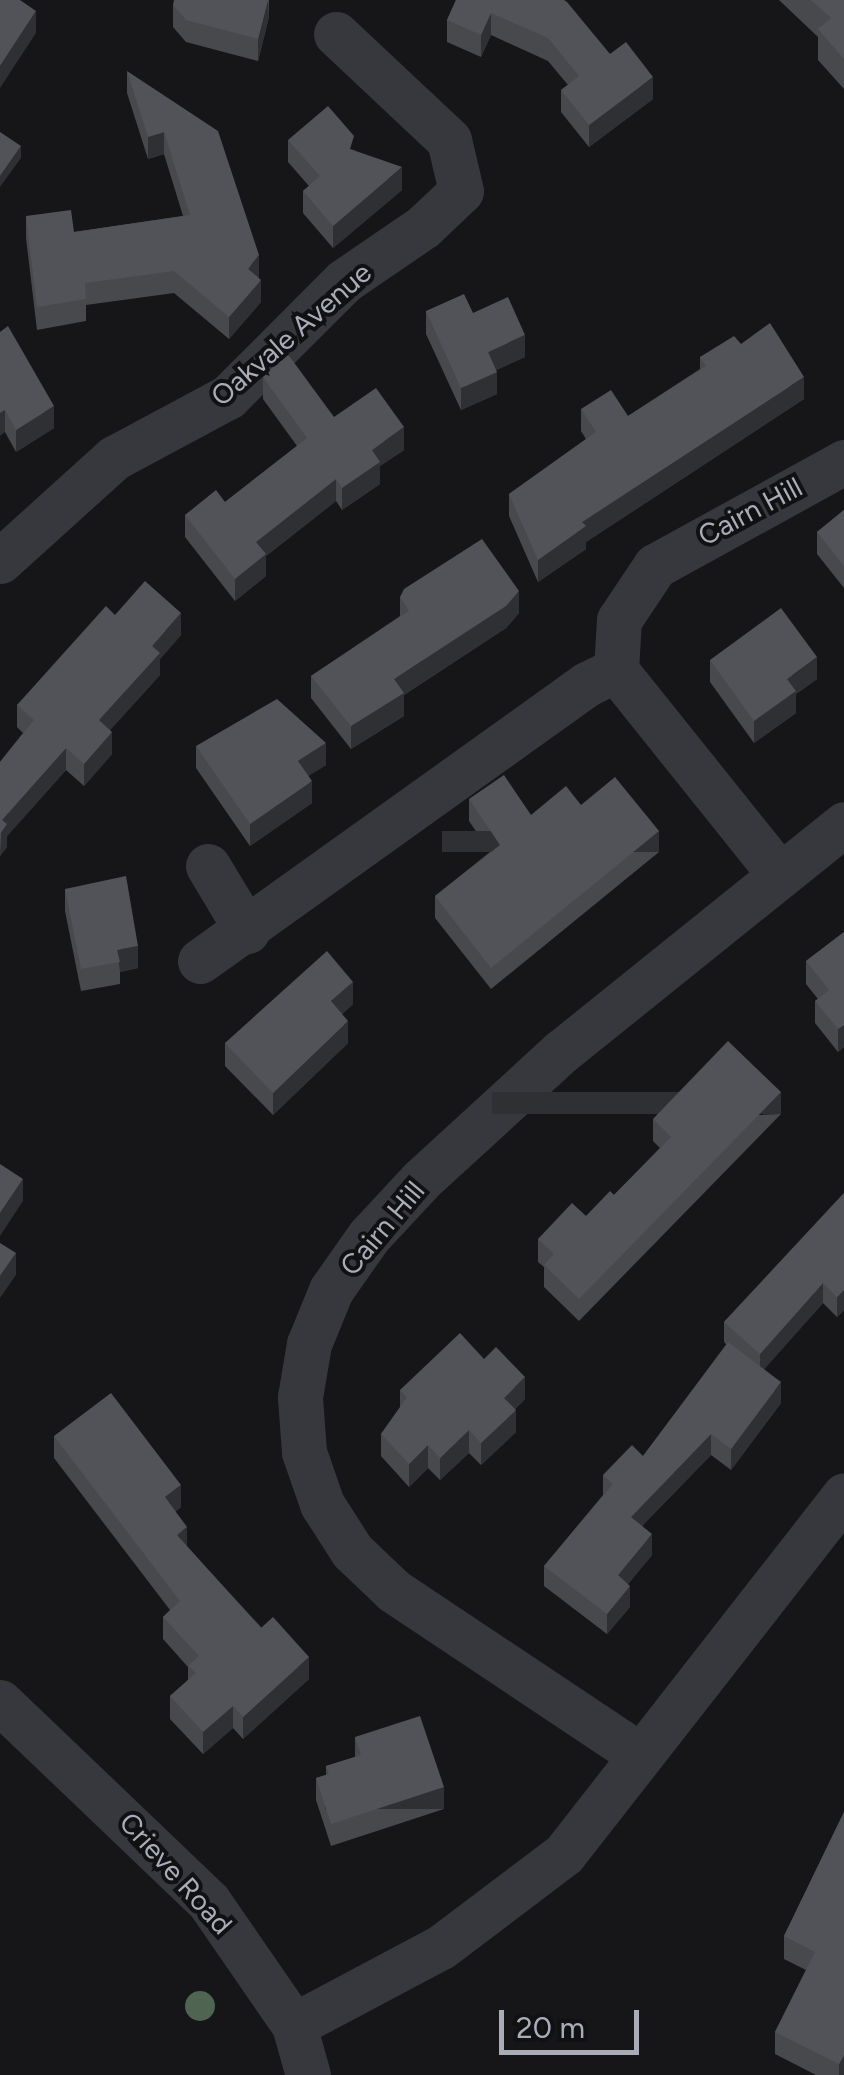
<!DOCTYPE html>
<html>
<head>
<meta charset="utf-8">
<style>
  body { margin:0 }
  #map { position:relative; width:844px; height:2075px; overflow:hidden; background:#161618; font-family:Figtree,sans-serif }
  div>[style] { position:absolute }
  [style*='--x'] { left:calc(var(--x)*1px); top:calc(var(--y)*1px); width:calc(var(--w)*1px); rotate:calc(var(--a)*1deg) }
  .street>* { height:45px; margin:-22.5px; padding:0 22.5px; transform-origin:22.5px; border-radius:22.5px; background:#37383d }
  .trees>* { width:30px; height:30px; margin:-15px; border-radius:50%; background:#506452 }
  .wall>* { inset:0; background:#47494d }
  .shaded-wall>* { inset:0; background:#2f3033; transform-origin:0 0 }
  .building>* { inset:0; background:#525359 }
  span { translate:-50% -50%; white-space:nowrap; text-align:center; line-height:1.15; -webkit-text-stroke:8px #111113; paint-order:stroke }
  .street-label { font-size:28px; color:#a8adb8 }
  .scale { position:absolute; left:499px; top:2010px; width:140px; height:45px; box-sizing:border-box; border:5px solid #a8adb8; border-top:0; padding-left:12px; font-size:30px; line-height:35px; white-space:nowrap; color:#a8adb8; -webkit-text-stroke:8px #111113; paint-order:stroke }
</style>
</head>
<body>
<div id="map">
  <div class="street">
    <div style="--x:0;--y:561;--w:154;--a:-42.1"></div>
    <div style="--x:114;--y:458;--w:129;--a:-28.2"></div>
    <div style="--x:228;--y:397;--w:164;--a:-45"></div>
    <div style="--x:344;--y:281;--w:96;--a:-34.4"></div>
    <div style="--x:423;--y:227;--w:52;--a:-43.5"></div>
    <div style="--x:461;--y:191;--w:52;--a:-103.2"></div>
    <div style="--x:449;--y:140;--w:155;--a:-136.8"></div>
    <div style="--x:208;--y:866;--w:76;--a:59"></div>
    <div style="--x:780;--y:875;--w:263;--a:-128.7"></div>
    <div style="--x:616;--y:670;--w:50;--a:-86.6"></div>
    <div style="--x:619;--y:620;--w:65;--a:-56.3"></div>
    <div style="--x:655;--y:566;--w:216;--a:-28.8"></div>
    <div style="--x:200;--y:961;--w:476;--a:-35.6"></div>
    <div style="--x:587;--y:684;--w:32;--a:-26"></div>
    <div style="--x:0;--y:1702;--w:289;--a:43.7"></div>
    <div style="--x:209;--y:1902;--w:150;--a:55.4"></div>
    <div style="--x:294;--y:2025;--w:52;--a:74.4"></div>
    <div style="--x:640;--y:1755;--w:297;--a:-146.3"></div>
    <div style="--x:393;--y:1590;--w:57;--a:-136.4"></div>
    <div style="--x:352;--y:1551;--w:56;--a:-122.6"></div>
    <div style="--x:322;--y:1504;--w:55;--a:-109.1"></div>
    <div style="--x:304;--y:1452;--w:55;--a:-94.2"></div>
    <div style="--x:300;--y:1397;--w:54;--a:-80.4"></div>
    <div style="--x:309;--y:1344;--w:58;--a:-67.8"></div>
    <div style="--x:331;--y:1290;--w:66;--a:-54.9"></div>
    <div style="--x:369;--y:1236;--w:76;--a:-47.1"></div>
    <div style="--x:421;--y:1180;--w:191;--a:-42.5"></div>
    <div style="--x:562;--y:1051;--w:362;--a:-38.8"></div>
    <div style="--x:294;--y:2025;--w:166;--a:-28"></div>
    <div style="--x:441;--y:1947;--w:154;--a:-37.1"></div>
    <div style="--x:564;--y:1854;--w:455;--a:-52"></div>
  </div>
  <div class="trees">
    <div style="left:200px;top:2006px"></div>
  </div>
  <div class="wall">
    <div style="clip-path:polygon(269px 0,269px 17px,258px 61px,186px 42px,173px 27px,173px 5px)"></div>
    <div style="clip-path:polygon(456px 0,610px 54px,653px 99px,589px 147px,561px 112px,561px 90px,568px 85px,548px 61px,491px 35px,481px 57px,447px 42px,447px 20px)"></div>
    <div style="clip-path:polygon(779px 0,844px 0,844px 89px,818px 60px,818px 37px)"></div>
    <div style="clip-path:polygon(127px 71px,259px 278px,261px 302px,229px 339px,174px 293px,86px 305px,86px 321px,37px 330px,26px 238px,26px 216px,74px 232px,183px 216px,164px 154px,148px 159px,127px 93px)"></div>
    <div style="clip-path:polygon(288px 140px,354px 150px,402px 190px,333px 248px,303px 213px,303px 191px,309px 186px,288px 162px)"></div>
    <div style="clip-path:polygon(426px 311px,473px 313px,525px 357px,496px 370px,497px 394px,461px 410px,426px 334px)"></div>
    <div style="clip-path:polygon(0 332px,54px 428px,16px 452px,5px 432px)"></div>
    <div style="clip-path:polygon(741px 344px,804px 399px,586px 542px,586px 549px,538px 582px,509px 516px,509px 494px,586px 439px,581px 431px,581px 409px,628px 416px,700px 369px,700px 357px)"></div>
    <div style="clip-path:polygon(263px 377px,334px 417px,404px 450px,380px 466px,380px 484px,342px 510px,336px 501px,266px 556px,266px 576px,235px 601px,185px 537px,185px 515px,225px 502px,297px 446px,263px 399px)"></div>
    <div style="clip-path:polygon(844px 510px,844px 588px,817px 554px,817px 532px)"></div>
    <div style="clip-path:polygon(400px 597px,519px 613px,506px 628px,404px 695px,404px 716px,351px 749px,311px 698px,311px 676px,400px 616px)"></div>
    <div style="clip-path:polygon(115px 615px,181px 635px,160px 659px,160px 675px,110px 730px,112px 754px,84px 786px,66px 770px,7px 836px,7px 847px,0 856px,0 762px,23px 733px,17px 727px,17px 705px)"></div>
    <div style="clip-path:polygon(710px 660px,817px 679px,796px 694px,796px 713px,754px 743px,710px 682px)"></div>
    <div style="clip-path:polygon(196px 746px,326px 765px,308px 776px,312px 803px,250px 846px,196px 768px)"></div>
    <div style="clip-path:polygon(469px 799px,531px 815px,581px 805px,659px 852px,491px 989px,435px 918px,435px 896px,490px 852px,469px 821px)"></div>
    <div style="clip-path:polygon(65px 889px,138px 968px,120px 972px,120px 984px,81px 991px,65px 911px)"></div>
    <div style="clip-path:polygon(844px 932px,844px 1047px,838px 1052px,815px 1023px,815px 1001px,818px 999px,806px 984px,806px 961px)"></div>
    <div style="clip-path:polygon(353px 1004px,342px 1014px,348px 1043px,273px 1115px,225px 1066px,225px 1043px)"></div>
    <div style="clip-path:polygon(781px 1114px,579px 1321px,544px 1287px,544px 1267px,538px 1262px,538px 1239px,586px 1216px,614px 1195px,660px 1148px,653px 1141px,653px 1119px)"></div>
    <div style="clip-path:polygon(844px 1193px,844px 1310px,837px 1317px,823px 1303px,764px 1369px,781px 1403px,731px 1470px,711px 1455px,642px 1526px,652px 1555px,628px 1584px,630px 1607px,607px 1634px,544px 1586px,544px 1566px,603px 1495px,603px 1475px,643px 1456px,727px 1345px,724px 1342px,724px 1322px)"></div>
    <div style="clip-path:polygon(484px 1359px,525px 1399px,515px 1409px,516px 1432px,481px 1465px,469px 1453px,440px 1480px,428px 1468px,409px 1487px,381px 1456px,381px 1434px,400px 1408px,400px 1390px)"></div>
    <div style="clip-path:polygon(54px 1436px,181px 1507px,175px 1512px,187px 1547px,309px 1679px,243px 1739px,233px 1728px,203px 1754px,170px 1719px,170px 1696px,188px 1680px,188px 1667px,163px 1639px,163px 1617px,170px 1610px,54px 1458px)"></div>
    <div style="clip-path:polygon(355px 1737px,444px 1809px,331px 1846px,316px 1800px,316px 1778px,326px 1775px,326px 1766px,355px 1757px)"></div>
    <div style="clip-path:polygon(844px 1812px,844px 2075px,816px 2075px,775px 2054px,775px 2032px,806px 1970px,784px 1959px,784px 1936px)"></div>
  </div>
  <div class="shaded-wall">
    <div style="clip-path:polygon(268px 0,269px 17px,258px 61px,258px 39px)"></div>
    <div style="clip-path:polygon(36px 11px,36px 33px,0 88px,0 66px)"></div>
    <div style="clip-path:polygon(491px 13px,491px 35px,481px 57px,481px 35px)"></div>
    <div style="clip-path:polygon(653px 77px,653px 99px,589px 147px,589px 125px)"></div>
    <div style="clip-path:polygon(164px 132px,164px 154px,148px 159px,148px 137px)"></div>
    <div style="clip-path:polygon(21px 146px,21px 158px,0 187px,0 176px)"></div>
    <div style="clip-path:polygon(402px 167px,402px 190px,333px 248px,333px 226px)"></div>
    <div style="clip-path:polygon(259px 255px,259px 278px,248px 269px)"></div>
    <div style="clip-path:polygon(261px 280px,261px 302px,229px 339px,229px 317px)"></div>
    <div style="clip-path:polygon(525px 335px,525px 357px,488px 374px,488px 352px)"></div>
    <div style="clip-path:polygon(497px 372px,497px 394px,461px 410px,461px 388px)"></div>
    <div style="clip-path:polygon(804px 377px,804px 399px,586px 542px,586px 549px,538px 582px,538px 560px,582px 522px)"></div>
    <div style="clip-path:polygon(54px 406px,54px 428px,16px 452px,16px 430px)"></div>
    <div style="clip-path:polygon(5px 410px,5px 432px,0 436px,0 413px)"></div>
    <div style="clip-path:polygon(404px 427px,404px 450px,380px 466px,380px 484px,342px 510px,342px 488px,372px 450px)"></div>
    <div style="clip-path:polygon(336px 479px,336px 501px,266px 556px,266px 576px,235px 601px,235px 579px,256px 542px)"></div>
    <div style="clip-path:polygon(519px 591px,519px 613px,506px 628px,404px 695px,404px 716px,351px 749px,351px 726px,394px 679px)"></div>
    <div style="clip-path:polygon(181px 613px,181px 635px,160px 659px,160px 675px,99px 742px,99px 720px,152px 646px)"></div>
    <div style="clip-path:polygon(817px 657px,817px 679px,796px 694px,796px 713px,754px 743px,754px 721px,787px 679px)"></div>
    <div style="clip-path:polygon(112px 732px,112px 754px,84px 786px,84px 764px)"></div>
    <div style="clip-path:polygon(326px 743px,326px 765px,298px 782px,298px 761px)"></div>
    <div style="clip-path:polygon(66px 748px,66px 770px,7px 836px,7px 847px,0 856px,2px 820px)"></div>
    <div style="clip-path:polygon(312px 781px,312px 803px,250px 846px,250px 824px)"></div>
    <div style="left:659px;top:831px;width:21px;height:217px;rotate:90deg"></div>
    <div style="clip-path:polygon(138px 946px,138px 968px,120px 972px,117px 950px)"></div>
    <div style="clip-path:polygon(353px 982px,353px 1004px,331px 1023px,331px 1001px)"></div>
    <div style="clip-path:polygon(348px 1021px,348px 1043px,273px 1115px,273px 1093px)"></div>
    <div style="clip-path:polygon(844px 1025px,844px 1047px,838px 1052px,838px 1029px)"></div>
    <div style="left:781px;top:1092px;width:22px;height:289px;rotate:90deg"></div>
    <div style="clip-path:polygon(23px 1179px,23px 1201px,0 1236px,0 1213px)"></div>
    <div style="clip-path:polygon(16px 1253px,16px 1275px,0 1298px,0 1276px)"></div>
    <div style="clip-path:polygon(823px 1283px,823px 1303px,760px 1374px,760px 1354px)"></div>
    <div style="clip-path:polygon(844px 1290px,844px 1310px,837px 1317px,837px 1297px)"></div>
    <div style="clip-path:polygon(525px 1377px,525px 1399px,504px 1420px,504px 1398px)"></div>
    <div style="clip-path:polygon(781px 1382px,781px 1403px,731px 1470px,731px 1449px)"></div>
    <div style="clip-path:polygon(516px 1410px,516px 1432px,481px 1465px,481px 1443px)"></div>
    <div style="clip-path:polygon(469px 1430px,469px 1453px,440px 1480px,440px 1458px)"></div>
    <div style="clip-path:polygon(711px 1434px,711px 1455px,631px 1537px,631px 1517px)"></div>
    <div style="clip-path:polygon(428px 1445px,428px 1468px,409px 1487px,409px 1464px)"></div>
    <div style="clip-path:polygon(181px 1485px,181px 1507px,165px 1520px,165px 1497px)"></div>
    <div style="clip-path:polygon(187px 1527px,187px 1549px,177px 1535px)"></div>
    <div style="clip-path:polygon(652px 1534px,652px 1555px,618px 1596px,618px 1575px)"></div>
    <div style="clip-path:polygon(630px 1586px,630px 1607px,607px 1634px,607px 1614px)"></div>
    <div style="clip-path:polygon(309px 1657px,309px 1679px,243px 1739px,243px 1717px)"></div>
    <div style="clip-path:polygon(233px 1706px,233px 1728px,203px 1754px,203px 1732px)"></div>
    <div style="left:444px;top:1787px;width:22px;height:119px;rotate:90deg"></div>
    <div style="clip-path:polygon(844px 2055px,844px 2075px,839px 2075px,839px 2064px)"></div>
  </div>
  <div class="building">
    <div style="clip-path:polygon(0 0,20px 0,36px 11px,0 66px)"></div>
    <div style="clip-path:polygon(174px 0,268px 0,258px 39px,186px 20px,173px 5px)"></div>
    <div style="clip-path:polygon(456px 0,564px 0,567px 2px,610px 54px,626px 42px,653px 77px,589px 125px,561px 90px,579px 76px,548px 38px,491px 13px,481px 35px,447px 20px)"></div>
    <div style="clip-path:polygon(811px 0,844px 0,844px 59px,818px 29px,831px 18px)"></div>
    <div style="clip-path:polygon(127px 71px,218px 131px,259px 255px,248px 269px,261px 280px,229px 317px,174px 271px,85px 283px,86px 299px,37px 307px,26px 216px,71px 210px,74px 232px,190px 215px,164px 132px,148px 137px)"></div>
    <div style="clip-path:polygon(328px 106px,354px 136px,350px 149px,402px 167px,333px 226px,303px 191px,320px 176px,288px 140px)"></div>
    <div style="clip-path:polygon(0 132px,21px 146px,0 176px)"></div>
    <div style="clip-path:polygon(464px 294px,473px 313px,508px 297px,525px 335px,488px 352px,497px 372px,461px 388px,426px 311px)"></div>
    <div style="clip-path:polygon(770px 323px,804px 377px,582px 522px,586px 526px,538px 560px,509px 494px,596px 432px,581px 409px,611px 390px,628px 416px,706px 366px,700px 357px,734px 336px,741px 344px)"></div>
    <div style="clip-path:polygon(8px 326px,54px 406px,16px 430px,5px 410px,0 413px,0 332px)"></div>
    <div style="clip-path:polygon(287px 353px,334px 417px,376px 388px,404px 427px,372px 450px,380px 462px,342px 488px,336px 479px,256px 542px,266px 554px,235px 579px,185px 515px,216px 490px,225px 502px,307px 438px,263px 377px)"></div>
    <div style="clip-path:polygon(844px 510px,844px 566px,817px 532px)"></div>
    <div style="clip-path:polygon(482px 539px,519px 591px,506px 606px,394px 679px,404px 693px,351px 726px,311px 676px,409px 611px,400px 597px,404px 589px)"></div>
    <div style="clip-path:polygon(145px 581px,181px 613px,152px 646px,160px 653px,99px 720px,112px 732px,84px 764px,66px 748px,2px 820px,7px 824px,0 834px,0 762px,34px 720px,17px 705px,106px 606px,115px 615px)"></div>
    <div style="clip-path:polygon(781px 608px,817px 657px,787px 679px,796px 691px,754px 721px,710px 660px)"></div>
    <div style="clip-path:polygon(277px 699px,326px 743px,298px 761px,312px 781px,250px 824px,196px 746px)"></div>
    <div style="clip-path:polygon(504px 775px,531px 815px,566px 786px,581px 805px,615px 777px,659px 831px,491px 968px,435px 896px,500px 845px,469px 799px)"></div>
    <div style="clip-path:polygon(126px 876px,138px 946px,117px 950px,120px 962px,81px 969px,65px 889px)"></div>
    <div style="clip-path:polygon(844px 932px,844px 1025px,838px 1029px,815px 1001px,829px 990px,806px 961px)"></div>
    <div style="clip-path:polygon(327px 951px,353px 982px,331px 1001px,348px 1021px,273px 1093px,225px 1043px)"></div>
    <div style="clip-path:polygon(728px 1041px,781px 1092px,579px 1299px,544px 1265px,554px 1254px,538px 1239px,572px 1203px,586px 1216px,610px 1191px,614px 1195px,671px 1137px,653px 1119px)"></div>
    <div style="clip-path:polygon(0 1164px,23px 1179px,0 1213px)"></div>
    <div style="clip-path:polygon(844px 1193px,844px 1290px,837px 1297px,823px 1283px,760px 1354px,724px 1322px)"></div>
    <div style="clip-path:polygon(0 1243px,16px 1253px,0 1276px)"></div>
    <div style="clip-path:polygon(460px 1333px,484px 1359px,496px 1347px,525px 1377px,504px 1398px,516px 1410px,481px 1443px,469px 1430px,440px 1458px,428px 1445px,409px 1464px,381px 1434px,407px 1397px,400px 1390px)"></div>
    <div style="clip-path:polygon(728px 1342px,781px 1382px,731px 1449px,711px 1434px,631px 1517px,652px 1534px,618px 1575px,630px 1586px,607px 1614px,544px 1566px,613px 1484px,603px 1475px,632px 1445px,643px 1456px)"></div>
    <div style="clip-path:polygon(111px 1393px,181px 1485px,165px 1497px,187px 1527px,177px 1535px,261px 1628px,273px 1617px,309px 1657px,243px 1717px,233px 1706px,203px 1732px,170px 1696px,196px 1673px,188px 1666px,199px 1656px,163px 1617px,180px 1601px,54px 1436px)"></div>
    <div style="clip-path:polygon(420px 1716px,444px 1787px,331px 1824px,316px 1778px,329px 1774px,326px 1766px,361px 1755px,355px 1737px)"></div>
    <div style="clip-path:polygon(844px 1812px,844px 2055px,839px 2064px,775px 2032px,815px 1952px,784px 1936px)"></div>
  </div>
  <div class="street-label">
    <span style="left:291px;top:334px;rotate:-41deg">Oakvale Avenue</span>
    <span style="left:750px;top:511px;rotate:-28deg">Cairn Hill</span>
    <span style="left:382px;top:1228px;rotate:-50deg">Cairn Hill</span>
    <span style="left:176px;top:1873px;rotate:48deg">Crieve Road</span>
  </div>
  <div class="scale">20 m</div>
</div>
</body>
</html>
